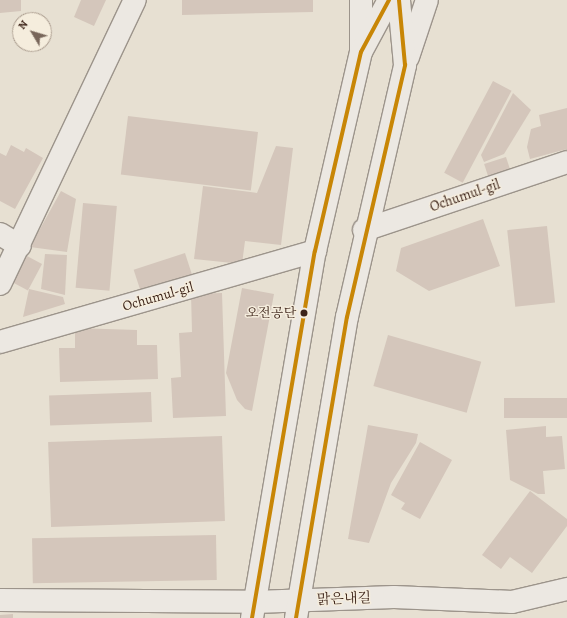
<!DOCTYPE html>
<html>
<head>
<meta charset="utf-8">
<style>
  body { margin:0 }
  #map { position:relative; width:567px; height:618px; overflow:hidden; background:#e7e0d2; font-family:Alegreya,"Noto Serif KR",serif }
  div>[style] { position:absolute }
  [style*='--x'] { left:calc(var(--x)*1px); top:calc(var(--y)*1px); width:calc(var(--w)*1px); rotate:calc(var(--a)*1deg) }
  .building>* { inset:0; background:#d4c6bb; transform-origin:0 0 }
  .roads { filter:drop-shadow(1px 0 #9c948b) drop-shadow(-1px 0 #9c948b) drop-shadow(0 1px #9c948b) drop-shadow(0 -1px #9c948b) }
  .minor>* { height:22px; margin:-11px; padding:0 11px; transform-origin:11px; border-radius:11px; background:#ece8e2 }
  .bus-1>* { height:4px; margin:-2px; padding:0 2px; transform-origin:2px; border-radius:2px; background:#c88606 }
  .dots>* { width:11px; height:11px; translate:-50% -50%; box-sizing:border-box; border:2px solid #f5eddd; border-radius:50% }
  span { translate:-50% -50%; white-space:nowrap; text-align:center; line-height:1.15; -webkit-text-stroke:3px #f5eddd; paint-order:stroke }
  .bus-label { font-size:13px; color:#3d2419 }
  .right { translate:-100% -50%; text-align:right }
  .street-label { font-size:14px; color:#3d2419 }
  .north { position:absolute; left:12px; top:12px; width:40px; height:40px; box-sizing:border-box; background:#f5eddd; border:1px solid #ab9d8f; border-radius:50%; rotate:308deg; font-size:11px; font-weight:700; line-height:16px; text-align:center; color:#3d2419 }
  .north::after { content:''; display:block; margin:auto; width:14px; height:18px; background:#78665a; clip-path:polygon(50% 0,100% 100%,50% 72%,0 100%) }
</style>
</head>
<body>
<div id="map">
  <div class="building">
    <div style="clip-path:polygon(0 0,21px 0,21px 11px,0 13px)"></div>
    <div style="clip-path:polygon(81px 0,106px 0,94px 26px,74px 17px)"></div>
    <div style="clip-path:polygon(182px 0,313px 0,313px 12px,182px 15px)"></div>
    <div style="left:493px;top:81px;width:21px;height:104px;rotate:28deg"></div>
    <div style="clip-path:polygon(513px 93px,531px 110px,504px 154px,484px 162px,481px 155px)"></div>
    <div style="clip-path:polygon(567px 108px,567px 149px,530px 159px,527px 147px,531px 129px,541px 126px,539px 115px)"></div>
    <div style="left:128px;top:116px;width:131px;height:59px;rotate:7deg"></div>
    <div style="clip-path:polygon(11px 145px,24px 152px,26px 148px,43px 158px,15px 209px,0 201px,0 153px,6px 156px)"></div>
    <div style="clip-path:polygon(276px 146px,293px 148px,281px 245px,245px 241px,242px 264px,194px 259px,203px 186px,257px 193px)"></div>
    <div style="left:506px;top:157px;width:16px;height:23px;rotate:72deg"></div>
    <div style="clip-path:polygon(61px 191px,76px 199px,67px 252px,30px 247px)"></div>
    <div style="left:83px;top:203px;width:34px;height:85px;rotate:5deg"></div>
    <div style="clip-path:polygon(483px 219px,500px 266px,429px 291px,396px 271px,401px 248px)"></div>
    <div style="left:547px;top:226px;width:77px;height:40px;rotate:84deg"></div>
    <div style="left:185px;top:253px;width:22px;height:54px;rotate:72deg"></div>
    <div style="clip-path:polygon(45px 254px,67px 255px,65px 295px,41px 289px)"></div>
    <div style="left:27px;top:256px;width:17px;height:30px;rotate:28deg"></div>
    <div style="clip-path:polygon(242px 288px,274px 294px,252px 411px,245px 409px,237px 400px,226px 373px)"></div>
    <div style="clip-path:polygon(29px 289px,63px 297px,65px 304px,23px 317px)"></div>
    <div style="clip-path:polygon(222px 293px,226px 416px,173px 418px,171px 378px,181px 377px,179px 333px,192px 332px,191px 294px)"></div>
    <div style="clip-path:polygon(75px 328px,137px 330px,137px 345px,157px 345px,158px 379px,60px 382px,59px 348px,75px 348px)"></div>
    <div style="left:388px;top:335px;width:97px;height:53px;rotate:16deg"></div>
    <div style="left:151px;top:392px;width:30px;height:102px;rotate:88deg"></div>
    <div style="left:567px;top:398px;width:20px;height:63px;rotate:90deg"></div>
    <div style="clip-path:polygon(368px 425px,418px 434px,416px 443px,391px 483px,369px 543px,348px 539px)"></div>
    <div style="clip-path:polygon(546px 426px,546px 437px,562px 436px,565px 469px,543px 471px,545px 494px,538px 494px,510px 480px,506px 430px)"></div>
    <div style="left:222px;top:436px;width:85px;height:174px;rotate:88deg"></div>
    <div style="clip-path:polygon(420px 442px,452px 460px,420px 519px,401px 509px,405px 503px,391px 495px)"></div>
    <div style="clip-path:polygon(530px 491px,567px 519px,567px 526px,532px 573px,510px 557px,501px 569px,482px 555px)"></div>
    <div style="left:216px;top:535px;width:45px;height:184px;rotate:89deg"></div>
    <div style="clip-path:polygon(13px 614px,13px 618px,0 618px,0 615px)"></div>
  </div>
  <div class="roads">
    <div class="minor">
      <div style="--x:361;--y:49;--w:49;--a:-90"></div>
      <div style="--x:408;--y:57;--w:60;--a:-71.6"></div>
      <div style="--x:364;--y:230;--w:214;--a:-18.5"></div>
      <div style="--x:0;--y:234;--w:23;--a:31"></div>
      <div style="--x:0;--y:284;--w:314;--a:-64.6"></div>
      <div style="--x:0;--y:342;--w:328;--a:-16.1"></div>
      <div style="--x:0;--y:600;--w:255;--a:0.4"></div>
      <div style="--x:255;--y:602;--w:139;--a:-2.1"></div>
      <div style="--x:394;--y:597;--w:118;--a:2.4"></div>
      <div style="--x:512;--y:602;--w:57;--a:-13.3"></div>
      <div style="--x:252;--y:618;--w:372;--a:-80.3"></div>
      <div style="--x:315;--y:251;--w:204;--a:-77"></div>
      <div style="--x:361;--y:52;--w:59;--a:-61.7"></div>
      <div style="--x:296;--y:618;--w:305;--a:-80.4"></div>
      <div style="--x:347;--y:317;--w:259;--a:-77"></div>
      <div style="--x:405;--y:65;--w:65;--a:-95.3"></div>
    </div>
  </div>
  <div class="bus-1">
    <div style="--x:252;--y:618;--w:372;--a:-80.3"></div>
    <div style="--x:315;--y:251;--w:204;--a:-77"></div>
    <div style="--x:361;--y:52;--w:59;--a:-61.7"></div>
    <div style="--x:296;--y:618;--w:305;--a:-80.4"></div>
    <div style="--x:347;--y:317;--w:259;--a:-77"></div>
    <div style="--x:405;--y:65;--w:65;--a:-95.3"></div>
  </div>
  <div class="dots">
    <div style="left:304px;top:313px;background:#3d2419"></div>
  </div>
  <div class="bus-label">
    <span class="right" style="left:296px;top:313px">오전공단</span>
  </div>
  <div class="street-label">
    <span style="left:465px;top:196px;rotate:-19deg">Ochumul-gil</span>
    <span style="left:158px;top:297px;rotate:-16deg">Ochumul-gil</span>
    <span style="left:344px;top:599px;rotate:-2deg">맑은내길</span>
  </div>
  <div class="north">N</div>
</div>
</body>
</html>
